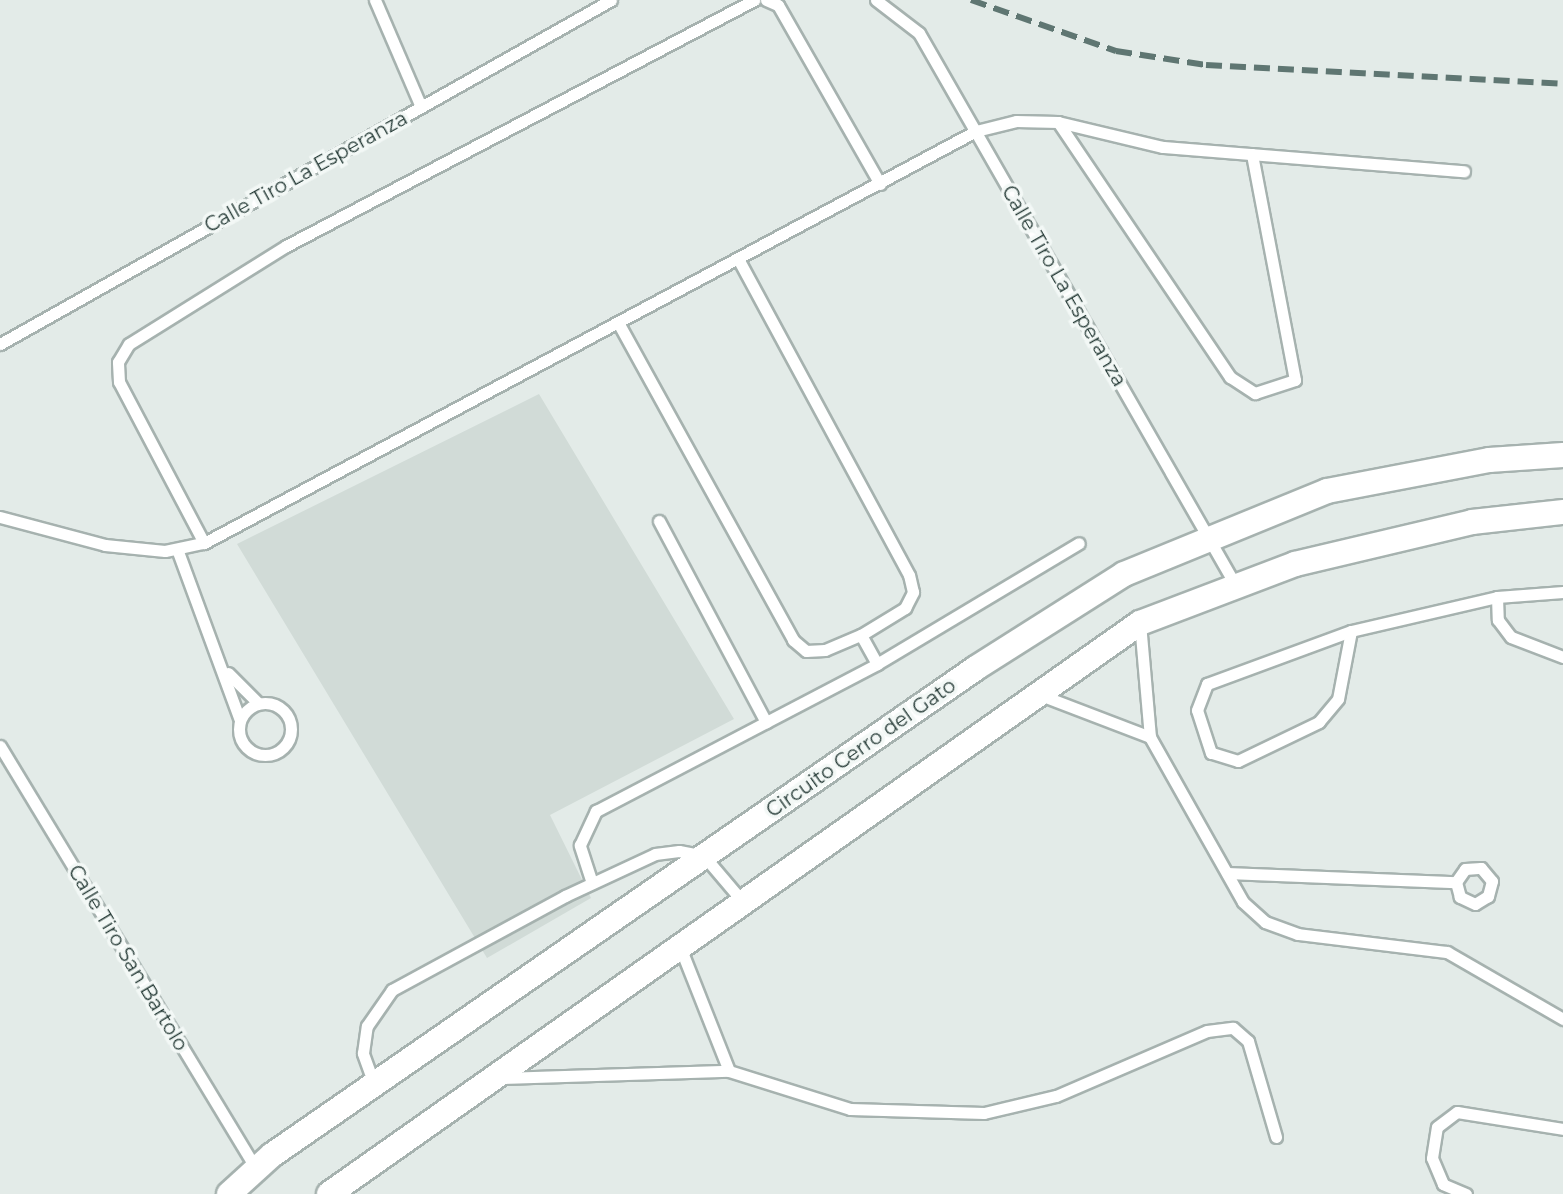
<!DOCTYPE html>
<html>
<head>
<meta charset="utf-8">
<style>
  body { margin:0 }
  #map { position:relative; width:1563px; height:1194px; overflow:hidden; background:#e3ebe8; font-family:Montserrat,sans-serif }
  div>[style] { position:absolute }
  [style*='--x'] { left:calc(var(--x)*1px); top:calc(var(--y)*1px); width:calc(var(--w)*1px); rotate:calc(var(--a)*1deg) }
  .built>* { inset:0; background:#d1dbd7 }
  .roads { filter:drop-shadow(2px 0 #a6b2af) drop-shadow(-2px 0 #a6b2af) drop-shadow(0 2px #a6b2af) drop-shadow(0 -2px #a6b2af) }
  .service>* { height:11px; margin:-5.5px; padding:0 5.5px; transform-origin:5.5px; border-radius:5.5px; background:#fff }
  .service>.ring { margin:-5.5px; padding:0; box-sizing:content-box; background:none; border:11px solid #fff; border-radius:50% }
  .tertiary>* { height:24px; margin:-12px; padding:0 12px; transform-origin:12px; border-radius:12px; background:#fff }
  .rail>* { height:6px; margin-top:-3px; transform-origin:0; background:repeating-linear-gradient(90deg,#5f7672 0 16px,transparent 0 24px) }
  span { translate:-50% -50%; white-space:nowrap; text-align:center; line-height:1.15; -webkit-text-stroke:7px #f3f8f6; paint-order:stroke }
  .street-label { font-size:20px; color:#253a36 }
</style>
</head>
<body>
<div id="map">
  <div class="built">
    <div style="clip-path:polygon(539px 394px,734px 719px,550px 815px,591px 898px,487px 958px,237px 544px)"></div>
  </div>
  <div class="roads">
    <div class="service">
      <div style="--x:375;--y:0;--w:116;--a:66.7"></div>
      <div style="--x:766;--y:0;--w:13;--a:23"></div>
      <div style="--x:778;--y:5;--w:206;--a:60.3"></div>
      <div style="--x:876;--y:0;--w:54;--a:37.5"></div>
      <div style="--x:919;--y:33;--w:637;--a:60.18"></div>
      <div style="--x:1058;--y:122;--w:308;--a:56"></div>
      <div style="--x:1230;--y:377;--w:30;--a:33"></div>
      <div style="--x:1255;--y:393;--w:42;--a:-18"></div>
      <div style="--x:1295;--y:380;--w:230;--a:-100.8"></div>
      <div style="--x:620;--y:326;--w:359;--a:61.1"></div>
      <div style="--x:793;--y:640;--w:17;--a:40"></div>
      <div style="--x:806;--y:651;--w:19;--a:-3"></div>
      <div style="--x:825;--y:650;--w:39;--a:-23"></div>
      <div style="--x:861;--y:635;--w:52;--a:-31.5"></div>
      <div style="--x:905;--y:608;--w:18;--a:-63"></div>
      <div style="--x:913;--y:592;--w:17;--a:-103"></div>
      <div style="--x:909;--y:575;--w:357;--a:-118.4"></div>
      <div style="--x:0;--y:344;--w:701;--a:-29.38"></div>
      <div style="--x:0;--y:517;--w:109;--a:14.9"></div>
      <div style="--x:105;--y:545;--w:60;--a:5.7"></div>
      <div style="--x:165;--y:551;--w:40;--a:-12"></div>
      <div style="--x:204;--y:543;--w:875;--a:-28.09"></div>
      <div style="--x:976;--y:131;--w:41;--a:-14"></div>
      <div style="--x:1016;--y:121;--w:42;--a:1.4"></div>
      <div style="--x:1058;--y:122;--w:108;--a:13.4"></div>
      <div style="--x:1163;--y:147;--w:302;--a:4.6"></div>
      <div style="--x:659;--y:521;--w:228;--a:62"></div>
      <div style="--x:204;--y:543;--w:182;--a:-117.8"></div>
      <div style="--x:119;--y:382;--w:20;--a:-93"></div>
      <div style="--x:118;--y:362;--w:21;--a:-59"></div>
      <div style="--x:129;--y:344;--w:185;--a:-32"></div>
      <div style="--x:286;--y:246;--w:529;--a:-27.73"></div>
      <div style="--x:177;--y:549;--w:182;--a:69.8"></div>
      <div style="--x:1497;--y:597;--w:23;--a:88"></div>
      <div style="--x:1498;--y:620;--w:21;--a:53"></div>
      <div style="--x:1511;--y:637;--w:56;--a:21"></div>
      <div style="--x:1140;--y:623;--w:114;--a:85"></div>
      <div style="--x:1150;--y:737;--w:189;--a:60.6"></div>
      <div style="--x:1243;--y:902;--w:30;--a:42"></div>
      <div style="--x:1265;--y:922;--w:35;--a:20"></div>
      <div style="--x:1298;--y:934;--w:150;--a:6.9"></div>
      <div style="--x:1447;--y:952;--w:134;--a:30"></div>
      <div style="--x:1351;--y:631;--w:69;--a:100.8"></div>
      <div style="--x:1338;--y:699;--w:30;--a:130"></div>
      <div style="--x:1319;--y:722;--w:90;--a:154.3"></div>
      <div style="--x:1238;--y:761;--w:28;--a:-163"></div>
      <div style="--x:1211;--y:753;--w:45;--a:-108"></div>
      <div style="--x:1197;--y:710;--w:28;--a:-69"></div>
      <div style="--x:1207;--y:684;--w:153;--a:-20.2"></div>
      <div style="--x:1351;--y:631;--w:150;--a:-13.1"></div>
      <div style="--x:1497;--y:597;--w:66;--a:-4.3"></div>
      <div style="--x:861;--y:635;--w:33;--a:61"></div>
      <div style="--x:228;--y:673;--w:42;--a:45"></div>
      <div style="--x:1038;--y:694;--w:120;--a:21"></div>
      <div class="ring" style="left:239px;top:703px;width:41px;height:41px"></div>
      <div style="--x:0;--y:746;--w:494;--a:58.8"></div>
      <div style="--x:1481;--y:868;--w:17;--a:50"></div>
      <div style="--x:1492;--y:881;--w:16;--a:105"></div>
      <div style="--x:1488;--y:896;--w:15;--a:148"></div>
      <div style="--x:1475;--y:904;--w:17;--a:-155"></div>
      <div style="--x:1460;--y:897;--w:16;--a:-105"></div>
      <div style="--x:1456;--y:882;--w:16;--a:-55"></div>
      <div style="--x:1465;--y:869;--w:16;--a:-4"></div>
      <div style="--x:1227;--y:873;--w:229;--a:2.3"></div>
      <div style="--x:592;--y:883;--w:40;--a:-108"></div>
      <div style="--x:580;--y:845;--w:38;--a:-65"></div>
      <div style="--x:596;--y:811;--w:317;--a:-27.6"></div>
      <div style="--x:877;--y:664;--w:235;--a:-30.9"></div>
      <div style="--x:680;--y:947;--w:133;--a:68.4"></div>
      <div style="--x:502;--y:1078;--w:227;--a:-1.8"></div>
      <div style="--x:729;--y:1071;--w:127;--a:17.4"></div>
      <div style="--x:850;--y:1109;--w:134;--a:1.7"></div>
      <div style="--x:984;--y:1113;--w:74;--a:-13.3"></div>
      <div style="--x:1056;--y:1096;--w:164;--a:-23.3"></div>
      <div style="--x:1207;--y:1031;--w:26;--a:-7"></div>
      <div style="--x:1233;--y:1028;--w:20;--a:41"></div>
      <div style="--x:1248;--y:1041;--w:100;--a:73.7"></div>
      <div style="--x:374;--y:1084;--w:33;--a:-110"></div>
      <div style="--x:363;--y:1053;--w:27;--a:-82"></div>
      <div style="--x:367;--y:1026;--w:44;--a:-55.2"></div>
      <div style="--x:392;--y:990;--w:197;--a:-28.5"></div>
      <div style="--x:565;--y:896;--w:99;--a:-25"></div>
      <div style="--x:655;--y:854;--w:24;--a:-7"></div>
      <div style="--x:679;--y:851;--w:25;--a:11"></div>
      <div style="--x:704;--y:856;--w:60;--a:49.7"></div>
      <div style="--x:1466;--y:1194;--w:25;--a:-157"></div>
      <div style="--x:1443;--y:1184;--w:28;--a:-113"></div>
      <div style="--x:1432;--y:1158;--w:31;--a:-81"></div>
      <div style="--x:1437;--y:1127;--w:25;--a:-37"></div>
      <div style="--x:1457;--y:1112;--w:107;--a:9.1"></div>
    </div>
    <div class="tertiary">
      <div style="--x:229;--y:1194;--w:58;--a:-42.2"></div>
      <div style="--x:272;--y:1155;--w:856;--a:-34.67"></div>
      <div style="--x:976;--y:668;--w:175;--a:-32.4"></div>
      <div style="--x:1124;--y:574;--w:219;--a:-22.2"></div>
      <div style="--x:1327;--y:491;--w:165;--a:-10.8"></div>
      <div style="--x:1489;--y:460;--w:74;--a:-3.9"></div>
      <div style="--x:329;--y:1194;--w:992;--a:-35.15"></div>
      <div style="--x:1140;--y:623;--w:166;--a:-20.8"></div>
      <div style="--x:1295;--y:564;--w:182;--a:-13.3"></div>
      <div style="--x:1472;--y:522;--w:92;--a:-6.3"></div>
    </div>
  </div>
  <div class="rail">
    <div style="--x:971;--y:0;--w:154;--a:19.4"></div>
    <div style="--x:1116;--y:51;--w:91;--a:8.8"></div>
    <div style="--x:1206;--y:65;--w:358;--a:3"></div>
  </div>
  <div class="street-label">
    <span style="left:306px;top:172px;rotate:-29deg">Calle Tiro La Esperanza</span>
    <span style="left:1064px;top:286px;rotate:60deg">Calle Tiro La Esperanza</span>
    <span style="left:861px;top:748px;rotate:-35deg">Circuito Cerro del Gato</span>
    <span style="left:128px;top:958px;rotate:59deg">Calle Tiro San Bartolo</span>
  </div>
</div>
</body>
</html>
